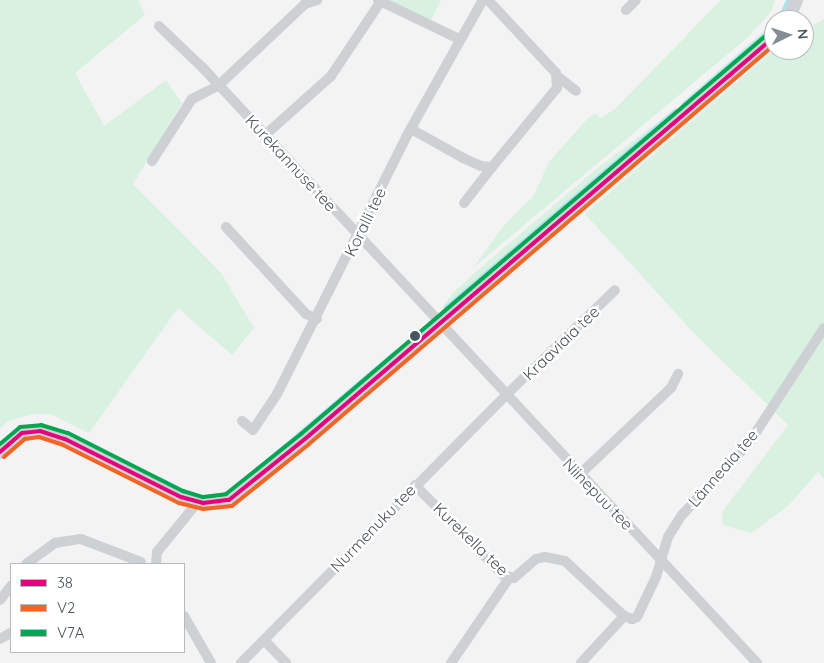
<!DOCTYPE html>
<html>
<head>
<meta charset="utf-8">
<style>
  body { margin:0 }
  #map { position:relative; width:824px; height:663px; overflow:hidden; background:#f3f3f3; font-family:Quicksand,sans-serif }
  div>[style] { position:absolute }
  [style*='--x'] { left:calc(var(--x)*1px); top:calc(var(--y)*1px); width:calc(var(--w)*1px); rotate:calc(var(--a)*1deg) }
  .green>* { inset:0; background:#d8f1e1 }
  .stream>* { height:2.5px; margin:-1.25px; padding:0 1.25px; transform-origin:1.25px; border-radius:1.25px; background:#ace4ef }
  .street>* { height:10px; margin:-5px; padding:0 5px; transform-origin:5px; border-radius:5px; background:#ced1d3 }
  .secondary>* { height:14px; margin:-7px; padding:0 7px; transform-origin:7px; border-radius:7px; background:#ced2d4 }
  .bus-1>* { height:4px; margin:-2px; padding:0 2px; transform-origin:2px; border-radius:2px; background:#e5007d }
  .bus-2>* { height:4px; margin:-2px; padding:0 2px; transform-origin:2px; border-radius:2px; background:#f26522 }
  .bus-3>* { height:4px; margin:-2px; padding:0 2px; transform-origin:2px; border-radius:2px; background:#00a651 }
  .dots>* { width:14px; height:14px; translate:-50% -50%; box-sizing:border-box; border:2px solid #fff; border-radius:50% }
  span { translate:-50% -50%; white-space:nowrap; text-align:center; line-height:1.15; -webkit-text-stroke:5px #fff; paint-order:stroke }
  .street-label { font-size:16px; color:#49565f }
  .legend { position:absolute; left:10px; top:563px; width:175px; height:90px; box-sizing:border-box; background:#fff; border:1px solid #b6bbbf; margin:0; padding:6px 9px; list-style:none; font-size:15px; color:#49565f }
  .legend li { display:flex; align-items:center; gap:10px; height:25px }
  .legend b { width:25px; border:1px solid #b6bbbf }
  .north { position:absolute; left:764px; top:10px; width:50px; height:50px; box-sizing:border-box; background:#fff; border:1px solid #b6bbbf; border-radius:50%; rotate:86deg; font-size:14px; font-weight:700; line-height:20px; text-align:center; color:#49565f }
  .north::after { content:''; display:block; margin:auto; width:18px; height:22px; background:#848d93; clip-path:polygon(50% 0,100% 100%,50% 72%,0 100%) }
</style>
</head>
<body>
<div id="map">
  <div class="green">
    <div style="clip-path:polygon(0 0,138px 0,145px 15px,75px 73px,104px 126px,166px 80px,182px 103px,133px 184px,221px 273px,254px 328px,232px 355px,178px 308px,89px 433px,51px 414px,32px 414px,8px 421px,0 429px)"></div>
    <div style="clip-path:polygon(380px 0,441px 0,429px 24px)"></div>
    <div style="clip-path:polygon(721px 0,775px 0,771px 12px,748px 37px,473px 268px,502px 228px,534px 195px,549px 162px,587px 119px,595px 113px,600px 118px,615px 109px)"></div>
    <div style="clip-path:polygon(824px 19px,824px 479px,818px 472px,789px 505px,751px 533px,723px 525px,722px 512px,788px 425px,694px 333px,585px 214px,774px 50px,804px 50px,804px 31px)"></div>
    <div style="clip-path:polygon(774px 22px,774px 30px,759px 45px,682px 107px,680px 104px)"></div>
    <div style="clip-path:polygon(676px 108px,678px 110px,448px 312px,442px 308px,452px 294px,478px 270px,599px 167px)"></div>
  </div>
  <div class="stream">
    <div style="--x:778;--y:20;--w:22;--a:-66"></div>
    <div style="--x:683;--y:104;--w:121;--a:-41"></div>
    <div style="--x:445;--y:307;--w:303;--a:-40.6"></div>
    <div style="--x:267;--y:460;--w:167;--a:-40.4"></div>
    <div style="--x:247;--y:477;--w:18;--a:-41"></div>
    <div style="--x:160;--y:478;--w:30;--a:27"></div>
  </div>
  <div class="street">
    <div style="--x:378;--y:0;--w:90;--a:25.7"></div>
    <div style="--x:626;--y:10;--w:14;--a:-45"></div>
    <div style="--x:159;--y:26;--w:61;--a:43.7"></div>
    <div style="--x:203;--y:68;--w:813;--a:47.04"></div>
    <div style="--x:557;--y:76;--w:24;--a:38"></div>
    <div style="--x:411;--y:129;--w:60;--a:29.1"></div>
    <div style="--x:463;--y:158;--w:20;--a:24"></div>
    <div style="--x:481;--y:166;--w:11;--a:5"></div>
    <div style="--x:492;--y:167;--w:102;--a:-50.6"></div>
    <div style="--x:557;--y:88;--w:15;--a:-94"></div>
    <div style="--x:556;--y:73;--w:100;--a:-133"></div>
    <div style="--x:264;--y:136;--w:90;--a:-41.8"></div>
    <div style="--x:331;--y:76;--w:90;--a:-56.3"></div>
    <div style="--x:152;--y:161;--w:74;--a:-57.2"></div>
    <div style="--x:192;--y:99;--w:30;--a:-27"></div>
    <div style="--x:219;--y:85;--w:118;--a:-43.3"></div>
    <div style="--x:305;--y:4;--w:13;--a:-18"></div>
    <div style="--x:464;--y:203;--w:46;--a:-52.1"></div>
    <div style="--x:226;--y:227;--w:118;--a:47.4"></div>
    <div style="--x:306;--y:314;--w:12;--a:24"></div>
    <div style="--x:242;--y:421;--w:14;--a:39"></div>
    <div style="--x:253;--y:430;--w:43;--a:-56.3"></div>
    <div style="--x:277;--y:394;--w:288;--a:-63.3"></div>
    <div style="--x:406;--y:137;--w:157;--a:-60.7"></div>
    <div style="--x:579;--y:475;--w:127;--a:-43.4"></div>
    <div style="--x:671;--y:388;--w:16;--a:-63"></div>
    <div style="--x:415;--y:485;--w:126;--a:45.6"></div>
    <div style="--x:503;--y:575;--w:11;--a:15"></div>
    <div style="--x:514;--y:578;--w:29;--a:-41"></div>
    <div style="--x:536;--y:559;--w:9;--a:-13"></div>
    <div style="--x:545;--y:557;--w:20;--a:11"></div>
    <div style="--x:565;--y:561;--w:81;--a:43"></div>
    <div style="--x:26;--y:564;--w:36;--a:-36"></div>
    <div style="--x:55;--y:543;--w:26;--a:-9"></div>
    <div style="--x:81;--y:539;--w:64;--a:21"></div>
    <div style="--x:156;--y:564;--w:12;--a:-85"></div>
    <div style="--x:157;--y:552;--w:63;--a:-50.8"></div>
    <div style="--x:0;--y:600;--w:18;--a:-52"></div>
    <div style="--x:184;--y:616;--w:54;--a:60.1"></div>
    <div style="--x:0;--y:639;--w:13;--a:-29"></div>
    <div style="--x:264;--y:640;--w:32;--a:46"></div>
    <div style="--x:241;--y:663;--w:377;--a:-45.3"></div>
    <div style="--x:506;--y:395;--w:151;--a:-43.9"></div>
    <div style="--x:451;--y:663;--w:103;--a:-55.7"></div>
    <div style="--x:581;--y:663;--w:64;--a:-47.5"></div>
    <div style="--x:624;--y:616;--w:9;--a:21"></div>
    <div style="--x:632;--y:619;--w:5;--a:-22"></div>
    <div style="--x:637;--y:617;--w:44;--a:-64.6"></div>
    <div style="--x:656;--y:577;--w:42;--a:-73.3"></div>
    <div style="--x:668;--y:537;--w:26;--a:-58"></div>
    <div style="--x:682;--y:515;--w:98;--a:-47.1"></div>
    <div style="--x:749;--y:443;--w:137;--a:-56.9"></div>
  </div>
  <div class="secondary">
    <div style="--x:788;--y:20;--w:22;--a:-68"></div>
    <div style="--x:0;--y:452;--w:29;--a:-41"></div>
    <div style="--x:22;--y:433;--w:18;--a:-6"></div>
    <div style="--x:40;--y:431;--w:26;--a:18"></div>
    <div style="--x:65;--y:439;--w:130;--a:26.6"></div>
    <div style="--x:181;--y:497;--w:23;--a:15"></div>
    <div style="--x:203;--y:503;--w:26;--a:-7"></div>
    <div style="--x:229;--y:500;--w:97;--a:-38.8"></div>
    <div style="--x:305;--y:439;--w:618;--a:-40.6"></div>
  </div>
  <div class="bus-1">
    <div style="--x:0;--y:452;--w:29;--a:-41"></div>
    <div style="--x:22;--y:433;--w:18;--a:-6"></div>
    <div style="--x:40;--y:431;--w:26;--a:18"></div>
    <div style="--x:65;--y:439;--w:130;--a:26.6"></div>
    <div style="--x:181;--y:497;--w:23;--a:15"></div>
    <div style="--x:203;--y:503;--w:26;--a:-7"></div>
    <div style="--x:229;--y:500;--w:97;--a:-38.8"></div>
    <div style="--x:305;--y:439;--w:618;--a:-40.6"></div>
  </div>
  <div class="bus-2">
    <div style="--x:4;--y:457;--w:28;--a:-41"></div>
    <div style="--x:25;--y:439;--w:14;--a:-8"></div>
    <div style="--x:39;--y:437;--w:25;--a:18"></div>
    <div style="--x:63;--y:445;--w:130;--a:26.6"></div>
    <div style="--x:179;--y:503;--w:25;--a:14"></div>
    <div style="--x:203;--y:509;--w:29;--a:-6"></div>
    <div style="--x:232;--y:506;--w:99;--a:-38.8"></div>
    <div style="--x:309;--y:444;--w:613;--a:-40.63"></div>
  </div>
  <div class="bus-3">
    <div style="--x:0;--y:444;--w:26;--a:-40"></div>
    <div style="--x:20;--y:427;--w:21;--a:-5"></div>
    <div style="--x:41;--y:425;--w:28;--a:17"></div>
    <div style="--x:68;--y:433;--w:129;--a:26.8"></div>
    <div style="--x:183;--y:491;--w:21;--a:17"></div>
    <div style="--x:203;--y:497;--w:23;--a:-7"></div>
    <div style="--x:226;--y:494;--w:96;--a:-38.7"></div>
    <div style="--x:301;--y:434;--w:618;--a:-40.6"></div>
  </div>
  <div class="dots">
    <div style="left:415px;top:336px;background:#49565f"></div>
  </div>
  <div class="street-label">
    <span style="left:291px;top:163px;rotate:47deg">Kurekannuse tee</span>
    <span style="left:365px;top:222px;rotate:-64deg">Koralli tee</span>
    <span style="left:561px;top:343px;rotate:-44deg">Kraaviaia tee</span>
    <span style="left:723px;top:468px;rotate:-49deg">Länneaia tee</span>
    <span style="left:598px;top:494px;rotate:46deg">Niinepuu tee</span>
    <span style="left:373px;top:528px;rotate:-46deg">Nurmenuku tee</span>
    <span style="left:471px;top:539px;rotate:44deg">Kurekella tee</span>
  </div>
  <ul class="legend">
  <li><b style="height:6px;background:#e5007d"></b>38</li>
  <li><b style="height:6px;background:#f26522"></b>V2</li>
  <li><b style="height:6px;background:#00a651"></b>V7A</li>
  </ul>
  <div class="north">N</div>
</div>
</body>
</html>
